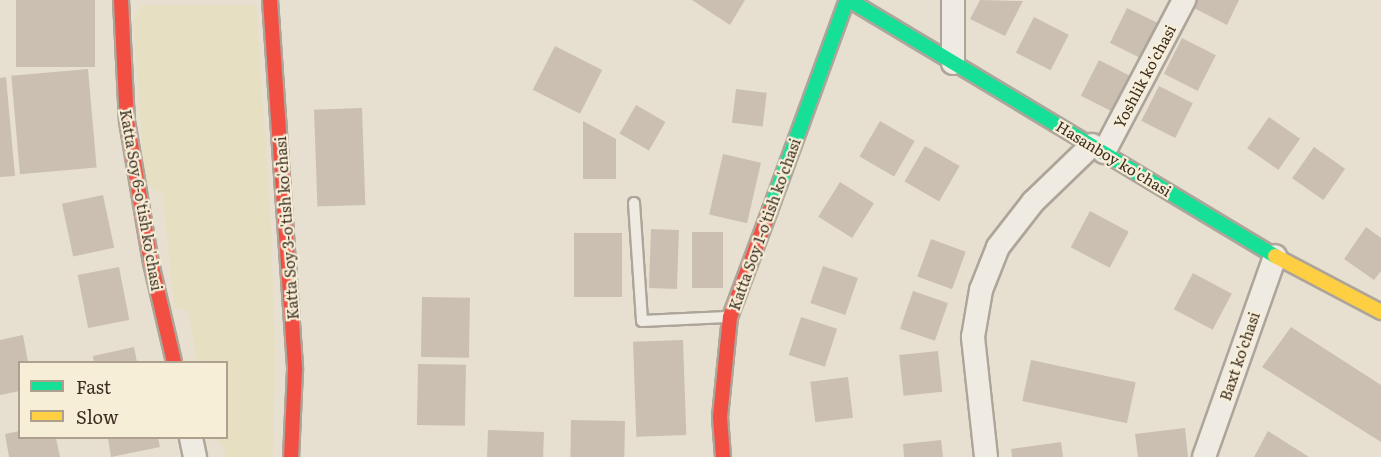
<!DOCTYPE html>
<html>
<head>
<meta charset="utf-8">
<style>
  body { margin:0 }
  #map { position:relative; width:1381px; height:457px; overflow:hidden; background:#e7e0d1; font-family:Literata,serif }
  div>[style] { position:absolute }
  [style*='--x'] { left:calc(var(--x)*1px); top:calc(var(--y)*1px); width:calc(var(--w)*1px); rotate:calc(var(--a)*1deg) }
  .farmland>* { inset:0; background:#e6dfc2 }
  .building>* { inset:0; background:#cbbfb2; transform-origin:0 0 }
  .roads { filter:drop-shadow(2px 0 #ada599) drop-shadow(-2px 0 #ada599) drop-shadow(0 2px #ada599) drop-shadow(0 -2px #ada599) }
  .lane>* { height:10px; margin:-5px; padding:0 5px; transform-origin:5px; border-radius:5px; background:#efebe3 }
  .street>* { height:22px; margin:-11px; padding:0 11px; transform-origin:11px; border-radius:11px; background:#efebe3 }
  .fast>* { height:14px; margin:-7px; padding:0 7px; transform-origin:7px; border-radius:7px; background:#16e098 }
  .slow>* { height:14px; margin:-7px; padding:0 7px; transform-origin:7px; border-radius:7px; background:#ffcf43 }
  .jam>* { height:14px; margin:-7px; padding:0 7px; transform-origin:7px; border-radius:7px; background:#f24e42 }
  span { translate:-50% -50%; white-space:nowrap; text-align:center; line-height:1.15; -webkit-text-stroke:4.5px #f7eed8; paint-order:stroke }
  .street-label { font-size:15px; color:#3d2e20 }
  .legend { position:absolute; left:18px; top:361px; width:210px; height:78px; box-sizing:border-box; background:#f7eed8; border:2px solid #ada18e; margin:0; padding:8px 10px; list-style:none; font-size:18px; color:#3d2e20 }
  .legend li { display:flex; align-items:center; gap:12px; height:30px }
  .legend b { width:30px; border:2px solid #ada18e }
</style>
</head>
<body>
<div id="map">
  <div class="farmland">
    <div style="clip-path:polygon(142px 5px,256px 5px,271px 228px,275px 349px,273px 457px,226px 457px,224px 447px,213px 438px,226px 438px,226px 362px,197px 362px,188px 310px,174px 308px,163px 195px,145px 183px,133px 21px)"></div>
  </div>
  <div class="building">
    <div style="left:16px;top:0;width:79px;height:67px"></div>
    <div style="clip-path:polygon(692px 0,745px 0,730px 25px)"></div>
    <div style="clip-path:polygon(980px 0,1023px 1px,1005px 36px,970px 19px)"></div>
    <div style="clip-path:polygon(1196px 0,1239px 0,1227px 25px,1192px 7px)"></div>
    <div style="left:1127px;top:8px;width:39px;height:39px;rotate:26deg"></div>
    <div style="left:1034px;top:17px;width:39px;height:40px;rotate:27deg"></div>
    <div style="left:1182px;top:38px;width:38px;height:40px;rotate:27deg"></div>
    <div style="left:555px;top:46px;width:53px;height:49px;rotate:27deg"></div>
    <div style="left:1099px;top:60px;width:39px;height:40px;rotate:27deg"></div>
    <div style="left:88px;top:69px;width:99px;height:77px;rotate:85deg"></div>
    <div style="clip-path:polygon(6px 77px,15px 176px,0 177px,0 78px)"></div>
    <div style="left:1159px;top:86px;width:38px;height:39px;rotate:27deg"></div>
    <div style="left:736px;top:89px;width:31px;height:34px;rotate:7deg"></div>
    <div style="left:636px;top:105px;width:34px;height:33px;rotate:30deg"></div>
    <div style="left:362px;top:108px;width:97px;height:48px;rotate:88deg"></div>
    <div style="left:1269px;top:117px;width:38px;height:38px;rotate:35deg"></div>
    <div style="clip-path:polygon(583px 121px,616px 139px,616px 179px,583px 179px)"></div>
    <div style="left:880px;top:121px;width:40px;height:41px;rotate:30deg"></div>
    <div style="left:925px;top:146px;width:40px;height:41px;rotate:30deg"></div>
    <div style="left:1314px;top:147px;width:38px;height:38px;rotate:35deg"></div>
    <div style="left:723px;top:154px;width:39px;height:62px;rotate:13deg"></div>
    <div style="left:840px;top:182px;width:40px;height:41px;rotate:32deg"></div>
    <div style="left:103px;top:195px;width:54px;height:42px;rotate:78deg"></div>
    <div style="left:1090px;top:211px;width:44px;height:41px;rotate:28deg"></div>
    <div style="clip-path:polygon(1366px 227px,1381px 238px,1381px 271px,1374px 280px,1344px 259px)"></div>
    <div style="left:651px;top:229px;width:28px;height:59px;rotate:2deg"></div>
    <div style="left:692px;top:232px;width:31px;height:56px"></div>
    <div style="left:574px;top:233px;width:48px;height:64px"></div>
    <div style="left:931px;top:239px;width:37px;height:40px;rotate:20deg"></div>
    <div style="left:823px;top:266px;width:37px;height:39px;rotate:19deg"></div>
    <div style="left:119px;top:267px;width:54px;height:42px;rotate:79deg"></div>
    <div style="left:1193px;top:273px;width:44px;height:41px;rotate:28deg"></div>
    <div style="left:913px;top:291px;width:37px;height:40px;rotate:19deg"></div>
    <div style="left:422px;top:297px;width:48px;height:60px;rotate:1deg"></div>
    <div style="left:801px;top:317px;width:38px;height:40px;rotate:18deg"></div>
    <div style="clip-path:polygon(1291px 327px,1381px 385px,1381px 442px,1262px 367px)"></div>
    <div style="clip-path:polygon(23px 335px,28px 362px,20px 362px,20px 391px,0 395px,0 340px)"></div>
    <div style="left:683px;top:340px;width:95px;height:50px;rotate:88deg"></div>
    <div style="clip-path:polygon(134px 347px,137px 362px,94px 362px,93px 356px)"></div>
    <div style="left:938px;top:351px;width:41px;height:39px;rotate:84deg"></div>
    <div style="left:1031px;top:360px;width:107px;height:42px;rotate:12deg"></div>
    <div style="left:418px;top:364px;width:48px;height:61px;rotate:1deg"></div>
    <div style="left:848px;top:377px;width:41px;height:38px;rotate:83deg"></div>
    <div style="left:571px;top:420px;width:54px;height:37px;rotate:1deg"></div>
    <div style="clip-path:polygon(1185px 428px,1188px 457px,1138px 457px,1135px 434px)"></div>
    <div style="left:488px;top:430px;width:56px;height:27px;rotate:2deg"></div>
    <div style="clip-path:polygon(20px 431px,20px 438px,56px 438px,60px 457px,9px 457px,5px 434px)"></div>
    <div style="clip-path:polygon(1268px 431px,1309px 457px,1254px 457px)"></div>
    <div style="clip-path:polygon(108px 438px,158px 438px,160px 447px,111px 457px)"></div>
    <div style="clip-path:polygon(941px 440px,943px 457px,904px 457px,903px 444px)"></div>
    <div style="clip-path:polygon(1061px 442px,1063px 457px,1012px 457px,1011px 449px)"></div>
  </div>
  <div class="roads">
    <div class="lane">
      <div style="--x:634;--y:203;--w:118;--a:86.1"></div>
      <div style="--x:642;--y:321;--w:85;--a:-2.7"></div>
    </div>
    <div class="street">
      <div style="--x:953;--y:0;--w:63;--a:90"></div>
      <div style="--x:1104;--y:152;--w:172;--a:-62.2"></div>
      <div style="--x:191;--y:438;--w:19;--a:78"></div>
      <div style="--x:986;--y:457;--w:121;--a:-96.2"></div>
      <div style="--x:973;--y:337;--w:48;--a:-80.3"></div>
      <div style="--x:981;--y:290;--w:46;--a:-68.4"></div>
      <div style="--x:998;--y:247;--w:57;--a:-52.1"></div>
      <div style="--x:1033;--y:202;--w:82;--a:-44"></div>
      <div style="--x:1204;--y:457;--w:213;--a:-70.5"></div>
    </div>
    <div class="fast">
      <div style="--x:849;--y:0;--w:497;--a:31"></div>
      <div style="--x:770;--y:210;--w:224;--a:-69.9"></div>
    </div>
    <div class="slow">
      <div style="--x:1275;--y:256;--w:120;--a:27.8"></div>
    </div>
    <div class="jam">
      <div style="--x:121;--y:0;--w:121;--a:87.2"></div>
      <div style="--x:127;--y:121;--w:144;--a:80.4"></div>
      <div style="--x:151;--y:263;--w:102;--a:76.9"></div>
      <div style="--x:270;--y:0;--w:371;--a:86.1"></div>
      <div style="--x:295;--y:370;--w:87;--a:92.6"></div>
      <div style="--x:723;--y:457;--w:40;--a:-94.3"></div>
      <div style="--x:720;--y:417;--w:100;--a:-84.3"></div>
      <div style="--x:730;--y:317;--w:114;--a:-69.5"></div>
    </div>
  </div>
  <div class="street-label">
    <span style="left:1144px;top:76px;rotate:-62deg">Yoshlik ko'chasi</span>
    <span style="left:1114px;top:158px;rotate:31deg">Hasanboy ko'chasi</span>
    <span style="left:142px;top:200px;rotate:80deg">Katta Soy 6-o'tish ko'chasi</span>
    <span style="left:764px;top:224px;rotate:-70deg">Katta Soy 1-o'tish ko'chasi</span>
    <span style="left:286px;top:228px;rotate:-94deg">Katta Soy 3-o'tish ko'chasi</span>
    <span style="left:1239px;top:356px;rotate:-71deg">Baxt ko'chasi</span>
  </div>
  <ul class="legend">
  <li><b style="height:8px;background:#16e098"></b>Fast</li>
  <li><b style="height:8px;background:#ffcf43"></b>Slow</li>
  </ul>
</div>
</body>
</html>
